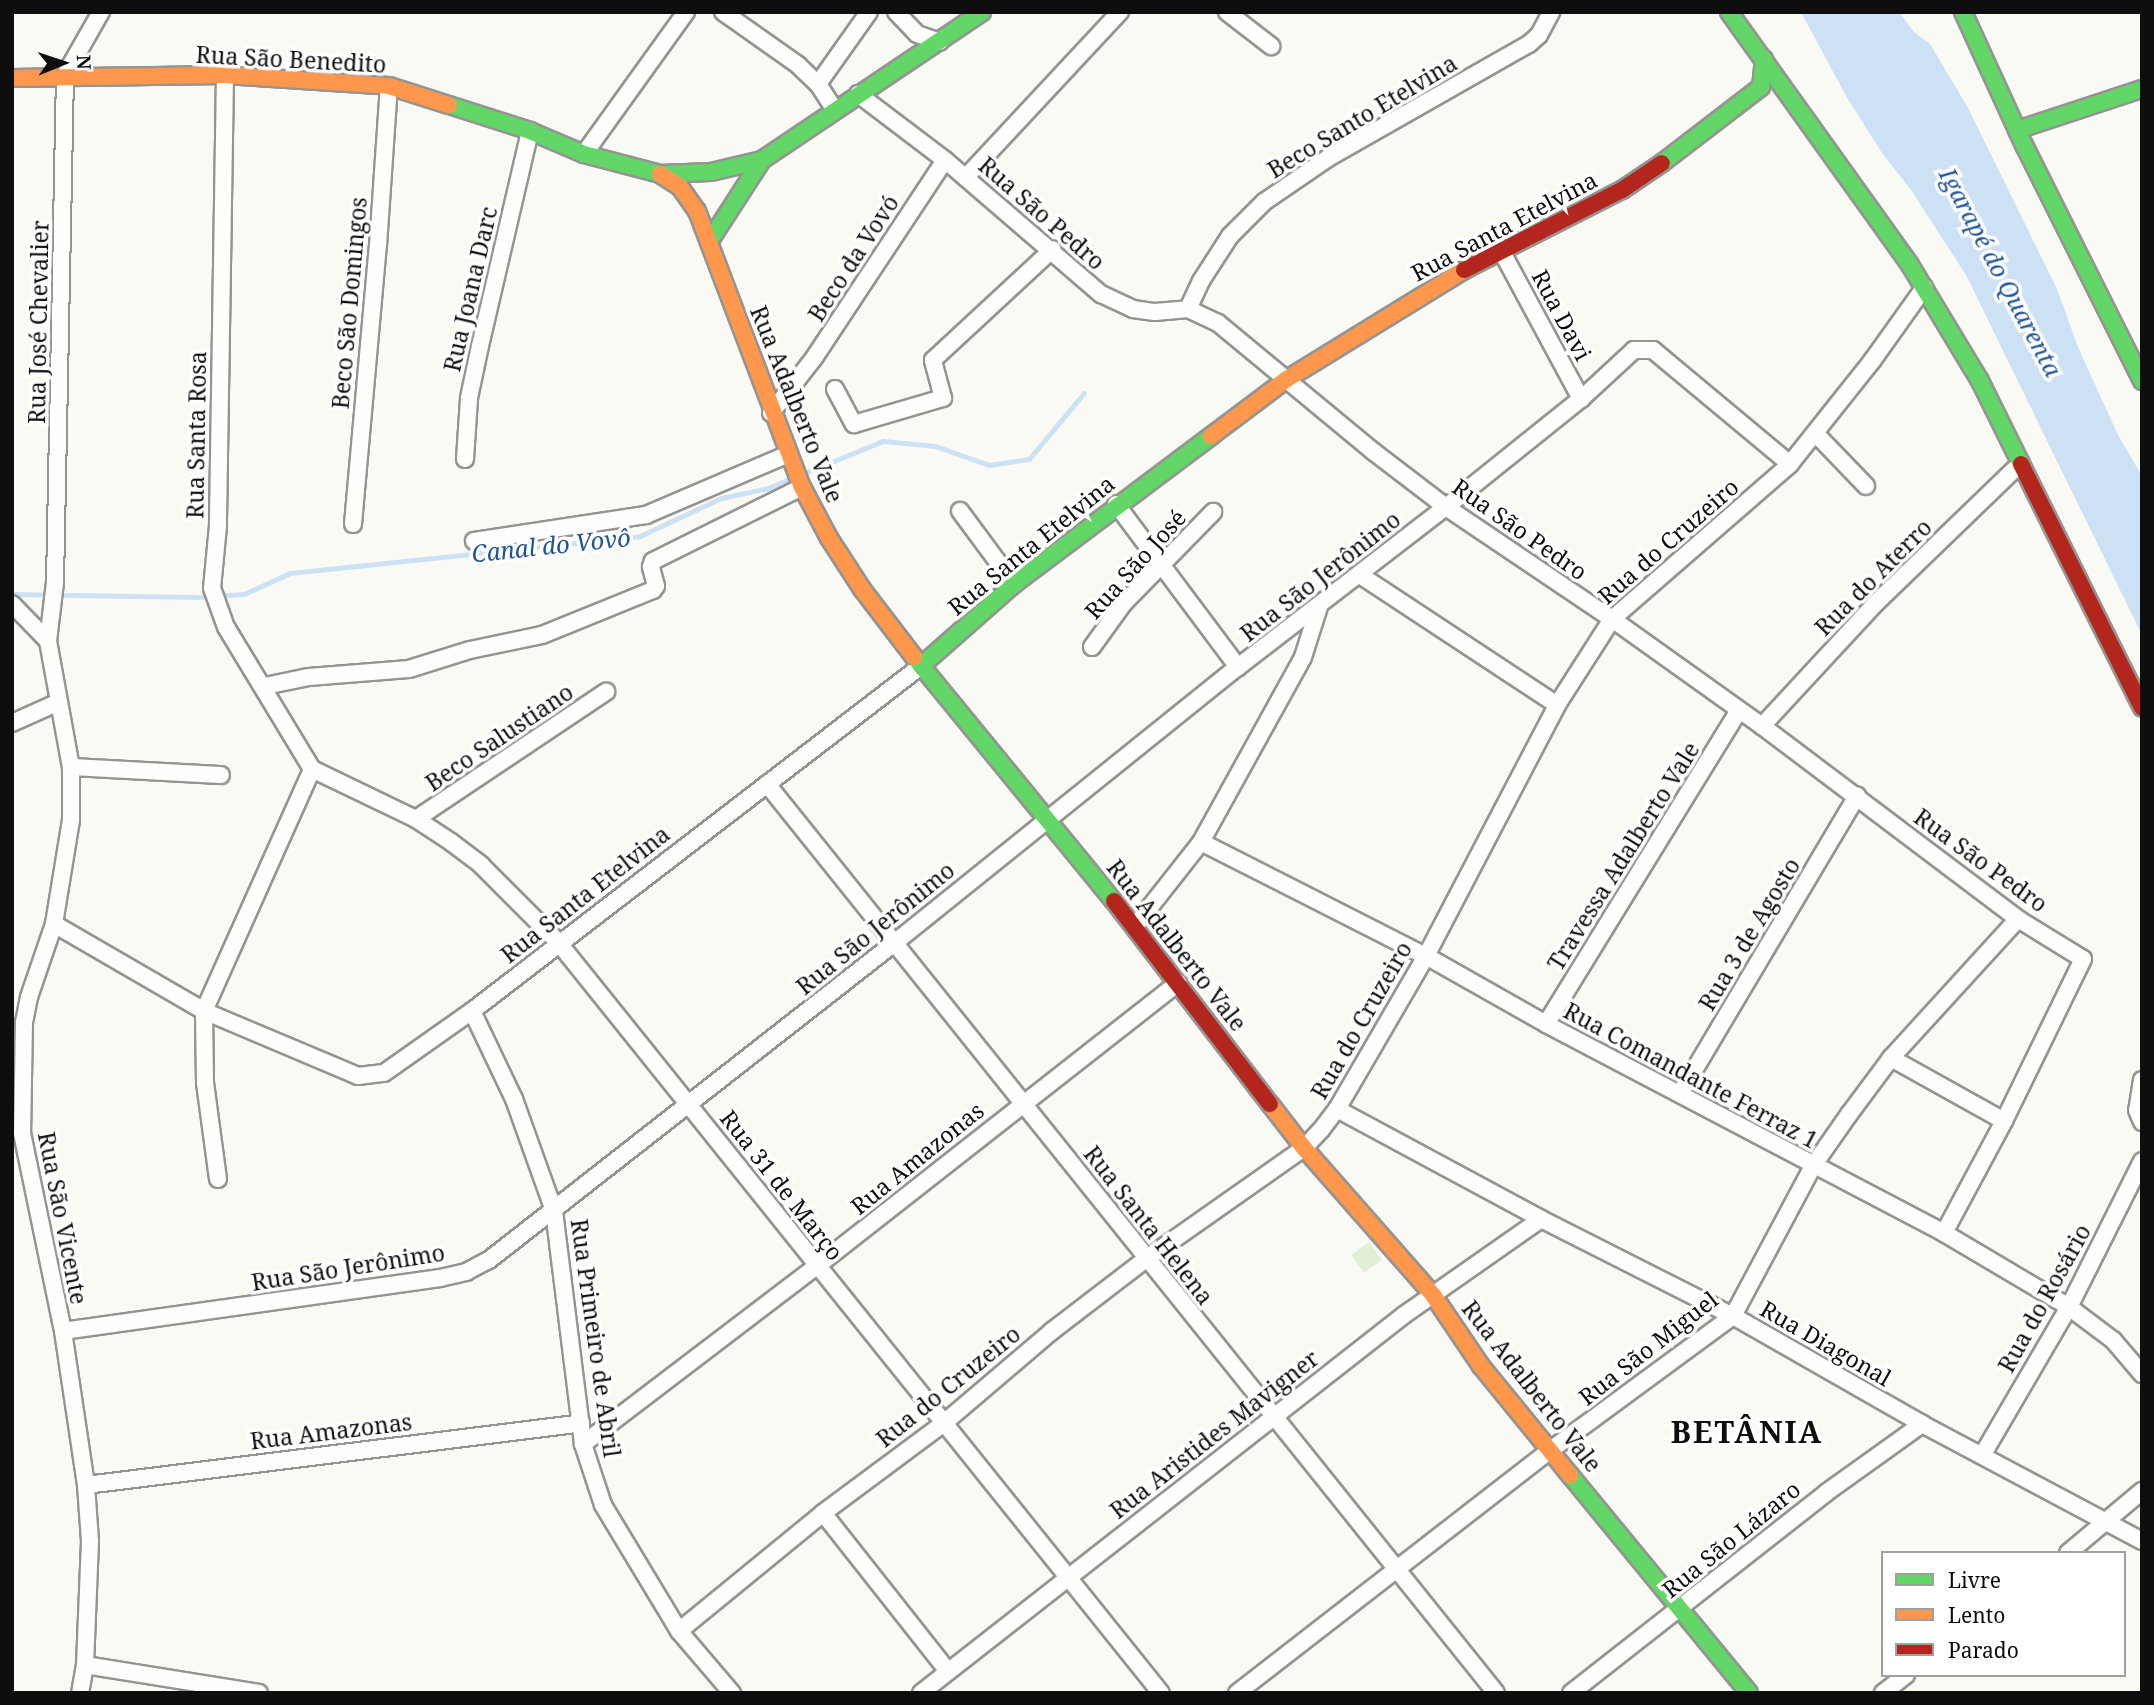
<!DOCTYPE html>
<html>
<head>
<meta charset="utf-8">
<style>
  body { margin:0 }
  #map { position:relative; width:2154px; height:1705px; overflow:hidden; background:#fafaf4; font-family:"Noto Serif",serif }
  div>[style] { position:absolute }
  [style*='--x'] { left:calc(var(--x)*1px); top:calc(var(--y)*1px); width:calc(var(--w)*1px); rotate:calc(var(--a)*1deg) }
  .green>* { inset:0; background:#e1efd5; transform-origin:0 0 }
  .water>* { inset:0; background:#cce1f3 }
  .stream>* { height:5px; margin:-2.5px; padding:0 2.5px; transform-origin:2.5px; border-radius:2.5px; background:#cce1f3 }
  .roads { filter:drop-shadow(2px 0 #949492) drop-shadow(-2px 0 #949492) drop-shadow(0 2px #949492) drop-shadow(0 -2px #949492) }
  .street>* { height:16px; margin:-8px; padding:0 8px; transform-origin:8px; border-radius:8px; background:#fefefd }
  .fast>* { height:16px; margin:-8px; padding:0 8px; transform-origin:8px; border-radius:8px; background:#63d668 }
  .slow>* { height:16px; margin:-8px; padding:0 8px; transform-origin:8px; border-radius:8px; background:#ff974d }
  .jam>* { height:16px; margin:-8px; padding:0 8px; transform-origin:8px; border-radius:8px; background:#b3261e }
  span { translate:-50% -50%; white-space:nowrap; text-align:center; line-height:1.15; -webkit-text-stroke:7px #fff; paint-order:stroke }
  .street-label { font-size:23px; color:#0e0e0e }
  .water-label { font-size:24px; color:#1f5597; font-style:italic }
  .district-label { font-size:30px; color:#0e0e0e; font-weight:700; letter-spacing:2px }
  .frame { position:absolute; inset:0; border:14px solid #0e0e0e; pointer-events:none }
  .legend { position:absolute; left:1881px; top:1551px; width:245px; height:126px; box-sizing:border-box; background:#fff; border:2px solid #9f9f9f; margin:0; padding:9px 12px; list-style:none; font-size:21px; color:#0e0e0e }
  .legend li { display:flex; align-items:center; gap:14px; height:35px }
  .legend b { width:35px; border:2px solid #9f9f9f }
  .north { position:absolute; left:28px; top:28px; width:70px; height:70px; -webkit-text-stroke:5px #fff; paint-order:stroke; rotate:88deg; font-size:19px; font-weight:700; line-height:28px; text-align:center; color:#0e0e0e }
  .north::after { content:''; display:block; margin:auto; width:24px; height:32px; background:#0e0e0e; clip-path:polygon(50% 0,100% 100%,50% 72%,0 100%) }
</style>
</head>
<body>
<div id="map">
  <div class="green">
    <div style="left:1369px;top:1242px;width:22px;height:22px;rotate:54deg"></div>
  </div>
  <div class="water">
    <div style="clip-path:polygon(1801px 12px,1899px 12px,1914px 32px,1930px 44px,1967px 106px,2057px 289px,2078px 347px,2118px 435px,2142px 476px,2142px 635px,1966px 275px,1911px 190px,1882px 153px,1846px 96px)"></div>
  </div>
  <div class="stream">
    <div style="--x:802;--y:474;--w:87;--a:-22.2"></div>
    <div style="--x:883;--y:441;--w:52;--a:5.5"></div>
    <div style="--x:935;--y:446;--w:57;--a:19.4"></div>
    <div style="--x:989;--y:465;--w:40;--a:-8.5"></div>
    <div style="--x:1029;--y:459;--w:86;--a:-50.2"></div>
    <div style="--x:12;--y:594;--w:184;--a:0.9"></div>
    <div style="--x:196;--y:597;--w:48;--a:-3.6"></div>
    <div style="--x:244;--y:594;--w:51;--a:-24.5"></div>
    <div style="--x:290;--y:573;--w:352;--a:-6"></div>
    <div style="--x:640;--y:536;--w:89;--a:-25.1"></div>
    <div style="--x:721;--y:498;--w:48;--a:-12"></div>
    <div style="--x:768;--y:488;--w:26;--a:-23"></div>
  </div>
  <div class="roads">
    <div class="street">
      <div style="--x:723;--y:12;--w:92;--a:35.2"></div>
      <div style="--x:798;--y:65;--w:28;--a:44"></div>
      <div style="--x:818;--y:84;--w:30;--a:57"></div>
      <div style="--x:896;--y:12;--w:30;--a:46"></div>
      <div style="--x:917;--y:34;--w:24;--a:19"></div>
      <div style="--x:1227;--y:12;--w:56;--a:37.7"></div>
      <div style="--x:225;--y:75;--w:451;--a:90.9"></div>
      <div style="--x:218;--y:526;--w:62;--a:95.5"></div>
      <div style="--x:212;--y:588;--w:41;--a:70.3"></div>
      <div style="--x:226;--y:627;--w:166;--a:58.8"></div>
      <div style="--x:818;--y:84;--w:88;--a:-54.7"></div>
      <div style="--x:858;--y:94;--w:109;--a:37.2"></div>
      <div style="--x:945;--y:160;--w:206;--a:40.7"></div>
      <div style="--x:1101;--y:294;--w:35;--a:25"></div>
      <div style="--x:1133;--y:309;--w:22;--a:8"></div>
      <div style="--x:1155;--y:312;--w:33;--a:-5"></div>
      <div style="--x:1188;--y:309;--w:33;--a:25"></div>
      <div style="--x:1218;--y:323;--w:202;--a:39.6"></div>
      <div style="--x:1374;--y:452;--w:91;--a:37.4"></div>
      <div style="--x:1446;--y:507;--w:200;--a:34"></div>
      <div style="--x:1612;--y:619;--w:184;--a:35.5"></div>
      <div style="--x:1762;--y:726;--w:321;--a:37"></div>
      <div style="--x:2018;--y:919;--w:76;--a:31.6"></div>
      <div style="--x:2083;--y:959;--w:180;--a:116"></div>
      <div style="--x:2004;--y:1121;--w:127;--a:118.2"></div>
      <div style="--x:584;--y:154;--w:175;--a:-54.3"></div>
      <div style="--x:966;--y:177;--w:226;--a:-47"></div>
      <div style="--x:1502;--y:252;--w:167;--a:61.7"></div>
      <div style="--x:1188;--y:309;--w:31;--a:-65"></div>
      <div style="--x:1201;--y:281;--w:54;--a:-57.2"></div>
      <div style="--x:1230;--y:236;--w:48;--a:-45"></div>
      <div style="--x:1264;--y:202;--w:78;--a:-34.5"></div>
      <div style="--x:1328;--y:158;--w:231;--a:-29.6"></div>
      <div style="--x:1529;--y:44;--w:13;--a:-42"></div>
      <div style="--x:1539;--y:35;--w:26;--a:-62"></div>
      <div style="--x:835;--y:389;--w:40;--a:62"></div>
      <div style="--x:854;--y:424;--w:93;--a:-16.3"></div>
      <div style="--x:943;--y:398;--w:39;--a:-105"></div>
      <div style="--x:933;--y:360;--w:163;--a:-42.8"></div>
      <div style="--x:771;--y:413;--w:70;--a:-52"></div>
      <div style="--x:814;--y:358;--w:237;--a:-56.5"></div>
      <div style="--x:1816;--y:434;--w:72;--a:46.1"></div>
      <div style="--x:465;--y:459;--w:61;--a:-86.2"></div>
      <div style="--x:469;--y:398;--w:53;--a:-78.1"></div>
      <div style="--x:480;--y:346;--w:221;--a:-76.9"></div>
      <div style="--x:1116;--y:504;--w:204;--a:53.2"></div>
      <div style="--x:960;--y:511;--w:91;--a:53.5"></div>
      <div style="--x:353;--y:524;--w:279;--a:-84.9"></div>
      <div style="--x:378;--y:246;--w:160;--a:-86.1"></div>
      <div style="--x:474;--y:541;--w:174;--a:-8.6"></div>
      <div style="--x:646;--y:515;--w:155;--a:-23.2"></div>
      <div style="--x:1360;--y:575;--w:236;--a:33.4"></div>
      <div style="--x:12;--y:604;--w:52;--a:45.8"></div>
      <div style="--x:48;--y:641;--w:128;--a:79.7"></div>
      <div style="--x:71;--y:767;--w:53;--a:90"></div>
      <div style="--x:71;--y:820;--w:105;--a:99.3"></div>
      <div style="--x:54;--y:924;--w:77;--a:108.9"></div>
      <div style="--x:29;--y:997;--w:25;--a:101"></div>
      <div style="--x:24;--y:1022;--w:111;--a:91"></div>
      <div style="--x:22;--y:1133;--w:202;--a:78.3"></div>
      <div style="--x:63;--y:1331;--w:156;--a:81.5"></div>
      <div style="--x:86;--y:1485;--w:56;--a:85.9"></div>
      <div style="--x:90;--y:1541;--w:124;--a:92.3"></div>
      <div style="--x:85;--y:1665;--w:28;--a:100"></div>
      <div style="--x:48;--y:641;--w:59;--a:-83.2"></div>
      <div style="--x:55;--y:582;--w:507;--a:-88.87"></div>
      <div style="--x:65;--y:75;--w:73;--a:-60.3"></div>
      <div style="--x:1092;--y:647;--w:53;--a:-54.2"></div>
      <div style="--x:1123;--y:604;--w:129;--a:-45.6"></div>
      <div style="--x:265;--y:686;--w:45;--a:-11.6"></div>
      <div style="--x:309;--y:677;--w:100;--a:-4.6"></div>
      <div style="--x:409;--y:669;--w:64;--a:-17.3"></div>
      <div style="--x:470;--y:650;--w:74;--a:-11.8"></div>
      <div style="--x:542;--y:635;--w:120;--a:-22.1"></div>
      <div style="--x:653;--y:590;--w:5;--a:-53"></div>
      <div style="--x:656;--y:586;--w:20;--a:-105"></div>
      <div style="--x:651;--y:567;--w:6;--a:-72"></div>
      <div style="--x:653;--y:561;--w:166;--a:-26.4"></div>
      <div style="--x:12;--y:723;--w:51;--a:-24.1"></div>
      <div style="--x:1762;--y:726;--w:168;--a:-47.2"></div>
      <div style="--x:1876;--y:603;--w:200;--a:-44"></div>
      <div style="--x:71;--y:767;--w:150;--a:3.1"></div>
      <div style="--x:312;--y:769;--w:115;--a:25.7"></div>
      <div style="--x:416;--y:819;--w:42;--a:33.3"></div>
      <div style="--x:451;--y:842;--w:38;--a:37"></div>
      <div style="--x:481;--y:865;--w:109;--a:45"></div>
      <div style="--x:558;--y:942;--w:963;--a:51.24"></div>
      <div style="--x:767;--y:784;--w:1165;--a:51.27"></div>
      <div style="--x:416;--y:819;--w:229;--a:-33.8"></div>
      <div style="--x:1201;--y:842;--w:252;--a:26.9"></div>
      <div style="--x:1426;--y:956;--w:138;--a:29.5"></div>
      <div style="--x:1546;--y:1024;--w:450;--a:27.7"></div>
      <div style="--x:1944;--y:1233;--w:145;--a:30.6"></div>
      <div style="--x:2069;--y:1307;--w:55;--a:36.9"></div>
      <div style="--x:2113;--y:1340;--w:45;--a:49.5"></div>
      <div style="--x:54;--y:924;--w:173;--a:30.1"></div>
      <div style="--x:204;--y:1011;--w:167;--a:22.9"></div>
      <div style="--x:358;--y:1076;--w:26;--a:-7"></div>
      <div style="--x:384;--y:1073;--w:108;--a:-35.2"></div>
      <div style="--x:472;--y:1011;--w:566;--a:-37.54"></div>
      <div style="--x:1135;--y:926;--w:107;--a:-51.8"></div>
      <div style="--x:1201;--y:842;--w:211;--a:-61.1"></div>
      <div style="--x:1303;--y:657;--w:52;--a:-72.3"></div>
      <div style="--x:472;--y:1011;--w:98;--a:64.5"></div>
      <div style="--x:514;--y:1099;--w:119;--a:70.3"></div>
      <div style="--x:554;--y:1211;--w:235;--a:82.9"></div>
      <div style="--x:583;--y:1444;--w:64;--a:71.8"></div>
      <div style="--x:603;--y:1505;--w:147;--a:58.9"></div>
      <div style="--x:679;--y:1631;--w:82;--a:49.5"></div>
      <div style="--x:1546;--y:1024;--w:366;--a:-58.4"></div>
      <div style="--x:1891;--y:1058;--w:129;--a:29.1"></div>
      <div style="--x:2142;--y:1080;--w:30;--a:99"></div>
      <div style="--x:2137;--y:1110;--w:13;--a:67"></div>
      <div style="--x:1680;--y:1094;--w:347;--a:-59.3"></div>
      <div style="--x:1337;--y:1109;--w:232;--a:28.3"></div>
      <div style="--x:1541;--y:1219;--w:215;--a:26.8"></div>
      <div style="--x:1733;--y:1316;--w:218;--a:29.7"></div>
      <div style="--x:1922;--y:1424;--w:249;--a:28"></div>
      <div style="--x:218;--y:1179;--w:97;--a:-97.7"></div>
      <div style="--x:205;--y:1083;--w:72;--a:-90.8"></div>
      <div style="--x:204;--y:1011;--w:265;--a:-65.9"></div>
      <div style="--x:63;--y:1331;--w:381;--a:-8"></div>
      <div style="--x:440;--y:1278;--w:27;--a:-13"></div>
      <div style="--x:466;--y:1272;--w:26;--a:-28"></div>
      <div style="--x:489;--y:1260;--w:513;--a:-38.03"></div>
      <div style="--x:893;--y:944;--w:442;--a:-38.8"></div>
      <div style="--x:1238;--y:667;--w:262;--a:-37.6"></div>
      <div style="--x:1446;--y:507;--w:173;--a:-38.7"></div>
      <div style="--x:1581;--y:399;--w:72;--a:-42.8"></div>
      <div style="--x:1634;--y:350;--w:19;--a:0"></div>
      <div style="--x:1653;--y:350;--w:178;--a:39.8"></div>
      <div style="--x:583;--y:1444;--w:294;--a:-37.3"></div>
      <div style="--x:817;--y:1266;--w:459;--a:-38.1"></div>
      <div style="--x:1983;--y:1454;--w:170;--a:-59.7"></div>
      <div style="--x:2069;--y:1307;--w:163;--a:-63.4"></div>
      <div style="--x:86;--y:1485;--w:499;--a:-7.1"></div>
      <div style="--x:823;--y:1513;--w:201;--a:51.7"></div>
      <div style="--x:2068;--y:1553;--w:97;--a:-40"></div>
      <div style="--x:679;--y:1631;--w:186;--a:-39.3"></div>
      <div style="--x:823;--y:1513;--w:151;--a:-36.6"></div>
      <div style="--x:944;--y:1423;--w:142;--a:-40.4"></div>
      <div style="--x:1052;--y:1331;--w:118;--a:-37.5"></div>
      <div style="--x:1146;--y:1259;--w:193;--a:-35.1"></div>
      <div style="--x:1304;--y:1148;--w:25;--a:-47"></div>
      <div style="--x:1321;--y:1130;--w:26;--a:-53"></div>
      <div style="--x:1337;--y:1109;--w:177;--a:-59.8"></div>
      <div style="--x:1426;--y:956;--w:283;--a:-62.4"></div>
      <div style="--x:1557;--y:705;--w:102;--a:-57.4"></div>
      <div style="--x:1612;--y:619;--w:236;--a:-41"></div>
      <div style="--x:1790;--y:464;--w:132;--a:-51.5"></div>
      <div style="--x:1872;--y:361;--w:90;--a:-54.5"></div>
      <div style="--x:85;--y:1665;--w:176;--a:9.1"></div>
      <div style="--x:921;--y:1693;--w:613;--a:-38.05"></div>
      <div style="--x:1404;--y:1315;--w:167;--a:-35"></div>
      <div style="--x:1237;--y:1693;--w:398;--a:-37.8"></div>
      <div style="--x:1552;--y:1449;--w:225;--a:-36.3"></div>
      <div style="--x:1733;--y:1316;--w:170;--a:-61.9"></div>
      <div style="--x:1813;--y:1166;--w:65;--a:-55.1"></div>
      <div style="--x:1850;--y:1113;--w:69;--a:-53.3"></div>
      <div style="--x:1891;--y:1058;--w:188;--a:-47.6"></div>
      <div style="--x:1571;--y:1693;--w:325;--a:-38.1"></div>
      <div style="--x:1827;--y:1492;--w:117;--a:-35.6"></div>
      <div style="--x:1883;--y:1693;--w:29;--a:-38"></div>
    </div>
    <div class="fast">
      <div style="--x:1729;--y:12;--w:311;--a:54.4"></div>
      <div style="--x:1910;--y:265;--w:135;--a:58.9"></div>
      <div style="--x:1980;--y:381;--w:93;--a:63.7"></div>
      <div style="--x:1963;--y:12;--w:146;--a:65.4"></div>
      <div style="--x:2024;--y:145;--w:264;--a:63.4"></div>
      <div style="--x:449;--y:105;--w:85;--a:17.8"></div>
      <div style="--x:530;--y:131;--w:59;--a:23.1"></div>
      <div style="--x:584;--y:154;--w:79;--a:14.7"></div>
      <div style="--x:660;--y:174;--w:51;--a:-2.2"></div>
      <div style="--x:711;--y:172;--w:52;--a:-13.2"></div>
      <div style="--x:2017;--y:130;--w:132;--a:-18.2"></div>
      <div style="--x:1662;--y:163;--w:125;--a:-37.5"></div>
      <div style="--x:1761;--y:87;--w:28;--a:-84"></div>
      <div style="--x:709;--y:242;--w:98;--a:-57.1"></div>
      <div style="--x:762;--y:160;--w:265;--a:-33.9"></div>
      <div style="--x:914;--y:657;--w:315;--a:50.7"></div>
      <div style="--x:921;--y:666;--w:124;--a:-41.4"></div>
      <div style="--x:1014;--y:584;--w:246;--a:-36.9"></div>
      <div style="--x:1570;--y:1475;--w:282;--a:50.6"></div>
    </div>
    <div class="slow">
      <div style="--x:12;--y:78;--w:213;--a:-0.8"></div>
      <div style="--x:225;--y:75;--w:164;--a:3.8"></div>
      <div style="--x:389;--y:86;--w:63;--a:17.6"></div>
      <div style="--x:660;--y:174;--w:24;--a:33"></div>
      <div style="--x:680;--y:187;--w:29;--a:55"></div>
      <div style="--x:697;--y:211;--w:295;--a:69.2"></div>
      <div style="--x:802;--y:487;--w:58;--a:62.1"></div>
      <div style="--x:829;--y:538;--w:61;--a:57.1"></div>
      <div style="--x:862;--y:589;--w:86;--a:52.6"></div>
      <div style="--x:1211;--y:436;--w:95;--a:-36.9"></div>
      <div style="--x:1287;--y:379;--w:208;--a:-31.6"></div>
      <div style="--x:1270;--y:1104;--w:56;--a:52.3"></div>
      <div style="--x:1304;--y:1148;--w:196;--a:48.7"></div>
      <div style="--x:1433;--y:1295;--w:86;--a:55.9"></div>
      <div style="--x:1481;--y:1366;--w:141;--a:50.8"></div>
    </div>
    <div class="jam">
      <div style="--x:1464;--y:270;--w:177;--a:-26.9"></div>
      <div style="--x:1622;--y:190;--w:48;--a:-34"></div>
      <div style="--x:2021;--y:464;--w:272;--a:63.6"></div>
      <div style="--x:1114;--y:901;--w:256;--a:52.5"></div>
    </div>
  </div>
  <div class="street-label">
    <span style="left:291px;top:59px;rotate:3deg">Rua São Benedito</span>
    <span style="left:1362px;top:116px;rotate:-31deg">Beco Santo Etelvina</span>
    <span style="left:1042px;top:213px;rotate:41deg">Rua São Pedro</span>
    <span style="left:1504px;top:226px;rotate:-28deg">Rua Santa Etelvina</span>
    <span style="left:853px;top:258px;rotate:-57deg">Beco da Vovó</span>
    <span style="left:470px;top:289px;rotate:-77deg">Rua Joana Darc</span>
    <span style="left:349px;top:303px;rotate:-85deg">Beco São Domingos</span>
    <span style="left:1562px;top:315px;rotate:62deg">Rua Davi</span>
    <span style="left:38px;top:322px;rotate:-89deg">Rua José Chevalier</span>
    <span style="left:797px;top:404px;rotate:68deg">Rua Adalberto Vale</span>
    <span style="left:196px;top:435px;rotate:-89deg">Rua Santa Rosa</span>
    <span style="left:1520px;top:529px;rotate:35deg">Rua São Pedro</span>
    <span style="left:1668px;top:541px;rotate:-41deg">Rua do Cruzeiro</span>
    <span style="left:1031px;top:545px;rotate:-39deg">Rua Santa Etelvina</span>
    <span style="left:1135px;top:564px;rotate:-48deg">Rua São José</span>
    <span style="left:1320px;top:576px;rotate:-38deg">Rua São Jerônimo</span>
    <span style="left:1873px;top:577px;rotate:-45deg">Rua do Aterro</span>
    <span style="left:499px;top:737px;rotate:-34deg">Beco Salustiano</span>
    <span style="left:1623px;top:856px;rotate:-58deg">Travessa Adalberto Vale</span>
    <span style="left:1981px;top:860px;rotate:36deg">Rua São Pedro</span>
    <span style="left:585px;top:894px;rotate:-38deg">Rua Santa Etelvina</span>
    <span style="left:875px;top:928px;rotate:-39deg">Rua São Jerônimo</span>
    <span style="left:1749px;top:934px;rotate:-59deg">Rua 3 de Agosto</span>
    <span style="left:1177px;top:945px;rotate:52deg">Rua Adalberto Vale</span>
    <span style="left:1361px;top:1020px;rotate:-60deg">Rua do Cruzeiro</span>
    <span style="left:1691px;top:1075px;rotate:28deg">Rua Comandante Ferraz 1</span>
    <span style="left:917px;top:1158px;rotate:-39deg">Rua Amazonas</span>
    <span style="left:782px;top:1185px;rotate:52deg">Rua 31 de Março</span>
    <span style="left:63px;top:1218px;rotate:79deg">Rua São Vicente</span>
    <span style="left:1149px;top:1225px;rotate:52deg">Rua Santa Helena</span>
    <span style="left:348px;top:1267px;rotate:-9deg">Rua São Jerônimo</span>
    <span style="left:2044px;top:1298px;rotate:-61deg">Rua do Rosário</span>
    <span style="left:596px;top:1338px;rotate:82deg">Rua Primeiro de Abril</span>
    <span style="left:1826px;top:1343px;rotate:30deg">Rua Diagonal</span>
    <span style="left:1648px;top:1348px;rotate:-38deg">Rua São Miguel</span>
    <span style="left:948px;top:1386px;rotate:-39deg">Rua do Cruzeiro</span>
    <span style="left:1532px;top:1386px;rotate:52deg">Rua Adalberto Vale</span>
    <span style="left:331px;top:1431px;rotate:-7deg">Rua Amazonas</span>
    <span style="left:1214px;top:1434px;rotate:-38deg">Rua Aristides Mavigner</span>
    <span style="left:1731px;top:1539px;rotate:-39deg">Rua São Lázaro</span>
  </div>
  <div class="water-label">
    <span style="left:2001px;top:272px;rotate:62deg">Igarapé do Quarenta</span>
    <span style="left:551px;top:545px;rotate:-6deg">Canal do Vovô</span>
  </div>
  <div class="district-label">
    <span style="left:1747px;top:1432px">BETÂNIA</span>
  </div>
  <div class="frame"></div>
  <ul class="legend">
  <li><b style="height:9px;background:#63d668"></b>Livre</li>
  <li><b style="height:9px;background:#ff974d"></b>Lento</li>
  <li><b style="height:9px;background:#b3261e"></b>Parado</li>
  </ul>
  <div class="north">N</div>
</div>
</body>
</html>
